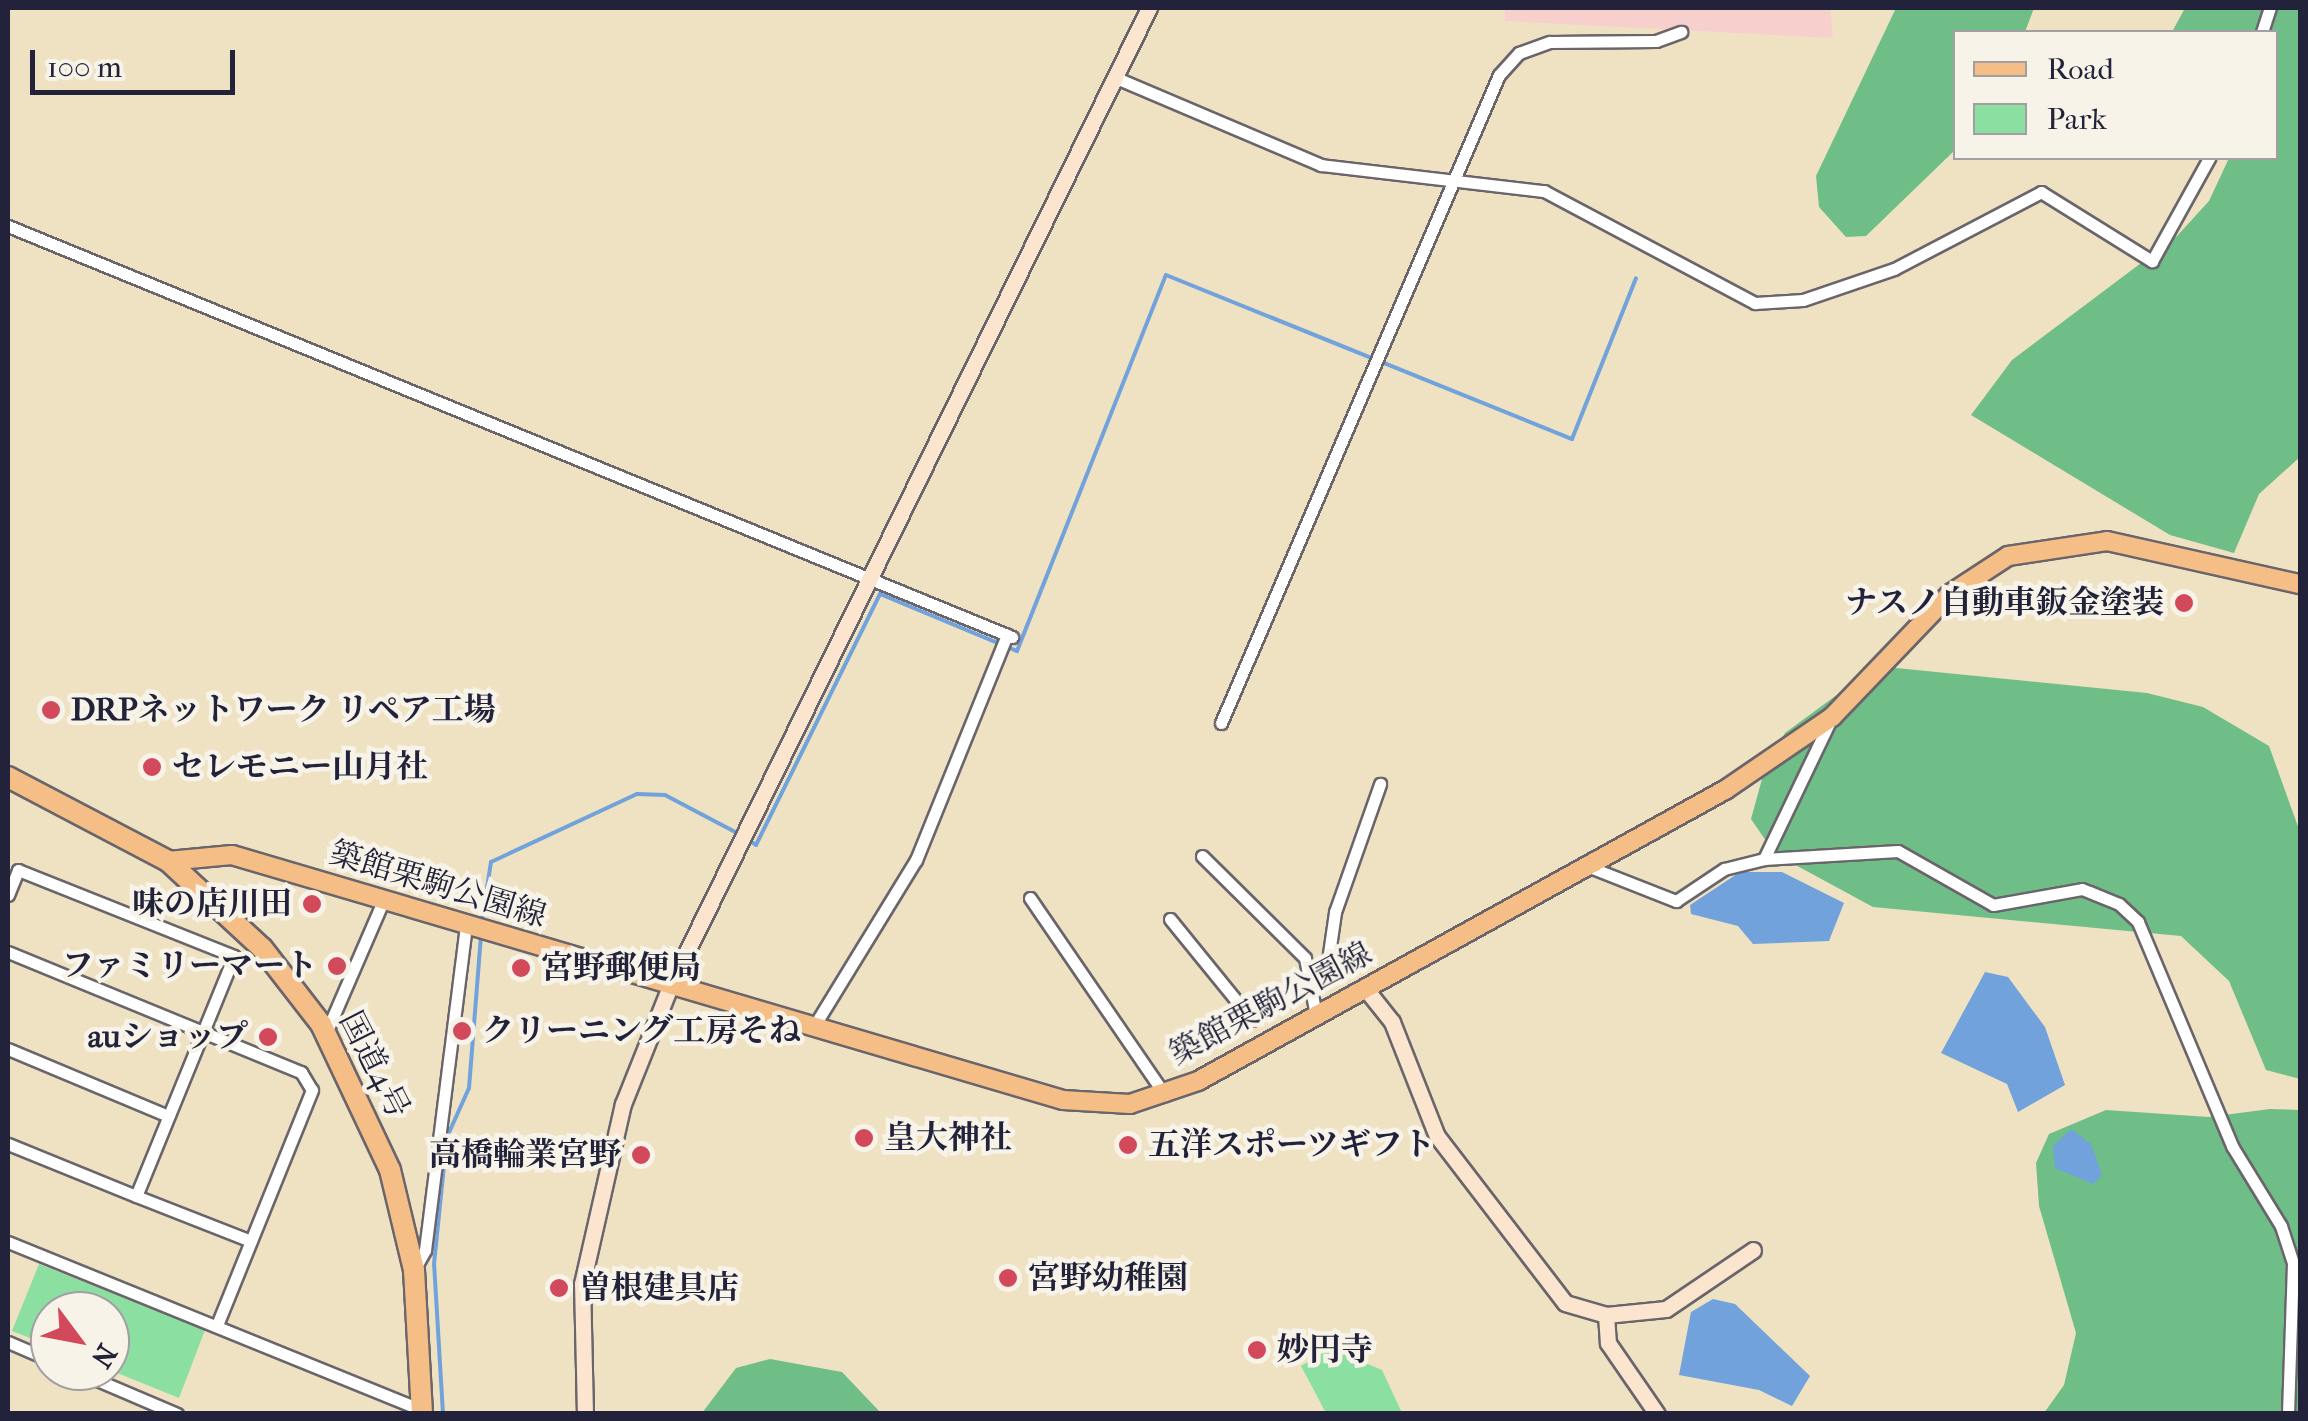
<!DOCTYPE html>
<html>
<head>
<meta charset="utf-8">
<style>
  body { margin:0 }
  #map { position:relative; width:2308px; height:1421px; overflow:hidden; background:#eee2c3; font-family:"IM FELL French Canon","Noto Serif JP",serif }
  div>[style] { position:absolute }
  [style*='--x'] { left:calc(var(--x)*1px); top:calc(var(--y)*1px); width:calc(var(--w)*1px); rotate:calc(var(--a)*1deg) }
  .built>* { inset:0; background:#f7d0ce }
  .green>* { inset:0; background:#8adfa1 }
  .forest>* { inset:0; background:#6fbe87 }
  .water>* { inset:0; background:#71a2db }
  .stream>* { height:4px; margin:-2px; padding:0 2px; transform-origin:2px; border-radius:2px; background:#71a2db }
  .roads { filter:drop-shadow(2px 0 #69656b) drop-shadow(-2px 0 #69656b) drop-shadow(0 2px #69656b) drop-shadow(0 -2px #69656b) }
  .street>* { height:11px; margin:-5.5px; padding:0 5.5px; transform-origin:5.5px; border-radius:5.5px; background:#fff }
  .secondary>* { height:15px; margin:-7.5px; padding:0 7.5px; transform-origin:7.5px; border-radius:7.5px; background:#fbe5cf }
  .primary>* { height:18px; margin:-9px; padding:0 9px; transform-origin:9px; border-radius:9px; background:#f6be87 }
  .highway>* { height:20px; margin:-10px; padding:0 10px; transform-origin:10px; border-radius:10px; background:#f6be87 }
  .dots>* { width:28px; height:28px; translate:-50% -50%; box-sizing:border-box; border:5px solid #f7f3e8; border-radius:50% }
  span { translate:-50% -50%; white-space:nowrap; text-align:center; line-height:1.15; -webkit-text-stroke:9px #f7f3e8; paint-order:stroke }
  .poi-label { font-size:32px; color:#22223b; font-weight:700 }
  .right { translate:-100% -50%; text-align:right }
  .left { translate:0 -50%; text-align:left }
  .street-label { font-size:32px; color:#22223b }
  .frame { position:absolute; inset:0; border:10px solid #22223b; pointer-events:none }
  .legend { position:absolute; left:1953px; top:30px; width:325px; height:130px; box-sizing:border-box; background:#f7f3e8; border:2px solid #a29fa3; margin:0; padding:12px 18px; list-style:none; font-size:30px; color:#22223b }
  .legend li { display:flex; align-items:center; gap:20px; height:50px }
  .legend b { width:50px; border:2px solid #a29fa3 }
  .north { position:absolute; left:30px; top:1291px; width:100px; height:100px; box-sizing:border-box; background:#f7f3e8; border:2px solid #a29fa3; border-radius:50%; rotate:122deg; font-size:28px; font-weight:700; line-height:40px; text-align:center; color:#22223b }
  .north::after { content:''; display:block; margin:auto; width:35px; height:45px; background:#d1495b; clip-path:polygon(50% 0,100% 100%,50% 72%,0 100%) }
  .scale { position:absolute; left:30px; top:50px; width:205px; height:45px; box-sizing:border-box; border:5px solid #22223b; border-top:0; padding-left:12px; font-size:30px; line-height:35px; white-space:nowrap; color:#22223b; -webkit-text-stroke:8px #f7f3e8; paint-order:stroke }
</style>
</head>
<body>
<div id="map">
  <div class="built">
    <div style="clip-path:polygon(1505px 8px,1830px 8px,1833px 38px,1505px 21px)"></div>
  </div>
  <div class="green">
    <div style="clip-path:polygon(39px 1264px,205px 1330px,179px 1398px,110px 1370px,110px 1311px,50px 1311px,50px 1346px,12px 1331px)"></div>
    <div style="clip-path:polygon(1342px 1342px,1349px 1356px,1382px 1370px,1402px 1413px,1326px 1413px,1301px 1366px)"></div>
  </div>
  <div class="forest">
    <div style="clip-path:polygon(1896px 8px,2034px 8px,2025px 32px,1956px 32px,1955px 150px,1866px 236px,1846px 237px,1819px 207px,1816px 176px)"></div>
    <div style="clip-path:polygon(2185px 8px,2300px 8px,2300px 457px,2259px 494px,2234px 553px,2170px 535px,1971px 415px,2012px 360px,2177px 236px,2209px 201px,2229px 158px,2276px 158px,2276px 32px,2172px 32px)"></div>
    <div style="clip-path:polygon(1876px 666px,2147px 693px,2203px 707px,2269px 746px,2300px 832px,2300px 1079px,2266px 1070px,2229px 981px,2181px 936px,1873px 907px,1775px 854px,1751px 819px,1765px 768px,1785px 733px)"></div>
    <div style="clip-path:polygon(2270px 1109px,2300px 1110px,2300px 1413px,2044px 1413px,2064px 1385px,2076px 1333px,2039px 1206px,2036px 1163px,2049px 1134px,2106px 1110px,2209px 1117px)"></div>
    <div style="clip-path:polygon(770px 1359px,842px 1372px,881px 1413px,702px 1413px,736px 1368px)"></div>
  </div>
  <div class="water">
    <div style="clip-path:polygon(1740px 872px,1782px 872px,1844px 903px,1829px 941px,1753px 944px,1738px 926px,1691px 914px,1690px 905px)"></div>
    <div style="clip-path:polygon(1985px 972px,2008px 977px,2045px 1027px,2065px 1085px,2018px 1112px,2007px 1084px,1941px 1053px)"></div>
    <div style="clip-path:polygon(2071px 1129px,2091px 1144px,2102px 1175px,2093px 1184px,2055px 1168px,2053px 1146px)"></div>
    <div style="clip-path:polygon(1713px 1299px,1735px 1304px,1810px 1376px,1792px 1406px,1759px 1390px,1679px 1375px,1691px 1312px)"></div>
  </div>
  <div class="stream">
    <div style="--x:1007;--y:647;--w:11;--a:22"></div>
    <div style="--x:1017;--y:651;--w:404;--a:-68.4"></div>
    <div style="--x:1166;--y:275;--w:438;--a:22"></div>
    <div style="--x:1572;--y:439;--w:173;--a:-68.3"></div>
    <div style="--x:745;--y:838;--w:13;--a:32"></div>
    <div style="--x:756;--y:845;--w:280;--a:-63.7"></div>
    <div style="--x:880;--y:594;--w:128;--a:22.6"></div>
    <div style="--x:482;--y:920;--w:59;--a:-81.2"></div>
    <div style="--x:491;--y:862;--w:161;--a:-25"></div>
    <div style="--x:637;--y:794;--w:28;--a:2"></div>
    <div style="--x:665;--y:795;--w:81;--a:27.8"></div>
    <div style="--x:443;--y:1414;--w:150;--a:-93.4"></div>
    <div style="--x:434;--y:1264;--w:128;--a:-84.2"></div>
    <div style="--x:447;--y:1137;--w:54;--a:-65.8"></div>
    <div style="--x:469;--y:1088;--w:154;--a:-85.5"></div>
  </div>
  <div class="roads">
    <div class="street">
      <div style="--x:2262;--y:32;--w:25;--a:-72"></div>
      <div style="--x:1114;--y:77;--w:225;--a:23"></div>
      <div style="--x:1321;--y:165;--w:225;--a:6.7"></div>
      <div style="--x:1544;--y:191;--w:239;--a:28"></div>
      <div style="--x:1755;--y:303;--w:48;--a:-3.6"></div>
      <div style="--x:1803;--y:300;--w:96;--a:-18.8"></div>
      <div style="--x:1894;--y:269;--w:166;--a:-27.6"></div>
      <div style="--x:2041;--y:192;--w:131;--a:31.9"></div>
      <div style="--x:2152;--y:261;--w:118;--a:-61"></div>
      <div style="--x:8;--y:226;--w:1085;--a:22.26"></div>
      <div style="--x:1221;--y:723;--w:705;--a:-66.78"></div>
      <div style="--x:1499;--y:75;--w:30;--a:-48"></div>
      <div style="--x:1519;--y:53;--w:33;--a:-20"></div>
      <div style="--x:1550;--y:42;--w:106;--a:-0.5"></div>
      <div style="--x:1656;--y:41;--w:27;--a:-20"></div>
      <div style="--x:1202;--y:856;--w:145;--a:44.7"></div>
      <div style="--x:1305;--y:958;--w:58;--a:79.1"></div>
      <div style="--x:1764;--y:859;--w:157;--a:-64.4"></div>
      <div style="--x:1587;--y:866;--w:96;--a:21.5"></div>
      <div style="--x:1676;--y:901;--w:58;--a:-33.7"></div>
      <div style="--x:1724;--y:869;--w:41;--a:-14"></div>
      <div style="--x:1764;--y:859;--w:134;--a:-3.4"></div>
      <div style="--x:1898;--y:851;--w:109;--a:29.6"></div>
      <div style="--x:1993;--y:905;--w:90;--a:-10.2"></div>
      <div style="--x:2082;--y:889;--w:40;--a:22"></div>
      <div style="--x:2119;--y:904;--w:26;--a:43"></div>
      <div style="--x:2138;--y:922;--w:243;--a:67.2"></div>
      <div style="--x:2232;--y:1146;--w:94;--a:58.5"></div>
      <div style="--x:2281;--y:1226;--w:39;--a:72"></div>
      <div style="--x:2293;--y:1263;--w:151;--a:91.9"></div>
      <div style="--x:8;--y:895;--w:27;--a:-68"></div>
      <div style="--x:18;--y:870;--w:232;--a:21.7"></div>
      <div style="--x:234;--y:956;--w:259;--a:112.2"></div>
      <div style="--x:136;--y:1196;--w:123;--a:21.4"></div>
      <div style="--x:1030;--y:898;--w:239;--a:55.6"></div>
      <div style="--x:1170;--y:919;--w:130;--a:50.9"></div>
      <div style="--x:1252;--y:1020;--w:65;--a:-33.7"></div>
      <div style="--x:8;--y:952;--w:317;--a:22.3"></div>
      <div style="--x:301;--y:1072;--w:21;--a:59"></div>
      <div style="--x:312;--y:1090;--w:253;--a:112"></div>
      <div style="--x:1309;--y:975;--w:17;--a:-3"></div>
      <div style="--x:1326;--y:974;--w:63;--a:-81.7"></div>
      <div style="--x:1335;--y:912;--w:136;--a:-70.6"></div>
      <div style="--x:816;--y:1023;--w:191;--a:-58.5"></div>
      <div style="--x:916;--y:860;--w:243;--a:-68"></div>
      <div style="--x:326;--y:1033;--w:144;--a:-66.6"></div>
      <div style="--x:8;--y:1049;--w:173;--a:22.7"></div>
      <div style="--x:8;--y:1144;--w:138;--a:22.1"></div>
      <div style="--x:8;--y:1242;--w:447;--a:22.1"></div>
      <div style="--x:414;--y:1270;--w:23;--a:-61"></div>
      <div style="--x:425;--y:1250;--w:328;--a:-82.8"></div>
      <div style="--x:8;--y:1342;--w:46;--a:23.2"></div>
      <div style="--x:76;--y:1371;--w:110;--a:23.1"></div>
    </div>
    <div class="secondary">
      <div style="--x:1365;--y:988;--w:43;--a:51.5"></div>
      <div style="--x:1392;--y:1022;--w:123;--a:68.5"></div>
      <div style="--x:1437;--y:1136;--w:210;--a:52.5"></div>
      <div style="--x:1565;--y:1303;--w:43;--a:16.3"></div>
      <div style="--x:1606;--y:1315;--w:60;--a:-5.7"></div>
      <div style="--x:1666;--y:1309;--w:105;--a:-34.1"></div>
      <div style="--x:1606;--y:1315;--w:28;--a:86"></div>
      <div style="--x:1608;--y:1343;--w:86;--a:55.4"></div>
      <div style="--x:585;--y:1414;--w:130;--a:-91.3"></div>
      <div style="--x:582;--y:1284;--w:185;--a:-77.2"></div>
      <div style="--x:623;--y:1104;--w:129;--a:-68.2"></div>
      <div style="--x:671;--y:984;--w:1087;--a:-63.91"></div>
    </div>
    <div class="primary">
      <div style="--x:168;--y:861;--w:64;--a:-5.4"></div>
      <div style="--x:232;--y:855;--w:866;--a:16.43"></div>
      <div style="--x:1063;--y:1100;--w:67;--a:3.4"></div>
      <div style="--x:1130;--y:1104;--w:72;--a:-18.7"></div>
      <div style="--x:1198;--y:1081;--w:602;--a:-28.91"></div>
      <div style="--x:1725;--y:790;--w:130;--a:-34.3"></div>
      <div style="--x:1832;--y:717;--w:170;--a:-46.2"></div>
      <div style="--x:1950;--y:594;--w:69;--a:-33.2"></div>
      <div style="--x:2008;--y:556;--w:100;--a:-8.6"></div>
      <div style="--x:2107;--y:541;--w:198;--a:12.6"></div>
    </div>
    <div class="highway">
      <div style="--x:8;--y:777;--w:181;--a:27.7"></div>
      <div style="--x:168;--y:861;--w:128;--a:42.8"></div>
      <div style="--x:262;--y:948;--w:96;--a:52.2"></div>
      <div style="--x:321;--y:1024;--w:161;--a:64.7"></div>
      <div style="--x:390;--y:1170;--w:103;--a:76.5"></div>
      <div style="--x:414;--y:1270;--w:144;--a:86.8"></div>
    </div>
  </div>
  <div class="dots">
    <div style="left:2184px;top:603px;background:#d1495b"></div>
    <div style="left:51px;top:710px;background:#d1495b"></div>
    <div style="left:152px;top:767px;background:#d1495b"></div>
    <div style="left:312px;top:904px;background:#d1495b"></div>
    <div style="left:337px;top:966px;background:#d1495b"></div>
    <div style="left:521px;top:968px;background:#d1495b"></div>
    <div style="left:462px;top:1031px;background:#d1495b"></div>
    <div style="left:268px;top:1037px;background:#d1495b"></div>
    <div style="left:864px;top:1138px;background:#d1495b"></div>
    <div style="left:1128px;top:1145px;background:#d1495b"></div>
    <div style="left:641px;top:1155px;background:#d1495b"></div>
    <div style="left:1008px;top:1278px;background:#d1495b"></div>
    <div style="left:559px;top:1288px;background:#d1495b"></div>
    <div style="left:1257px;top:1350px;background:#d1495b"></div>
  </div>
  <div class="poi-label">
    <span class="right" style="left:2164px;top:603px">ナスノ自動車鈑金塗装</span>
    <span class="left" style="left:71px;top:710px">DRPネットワーク リペア工場</span>
    <span class="left" style="left:172px;top:767px">セレモニー山月社</span>
    <span class="right" style="left:292px;top:904px">味の店川田</span>
    <span class="right" style="left:317px;top:966px">ファミリーマート</span>
    <span class="left" style="left:541px;top:968px">宮野郵便局</span>
    <span class="left" style="left:482px;top:1031px">クリーニング工房そね</span>
    <span class="right" style="left:248px;top:1037px">auショップ</span>
    <span class="left" style="left:884px;top:1138px">皇大神社</span>
    <span class="left" style="left:1148px;top:1145px">五洋スポーツギフト</span>
    <span class="right" style="left:621px;top:1155px">高橋輪業宮野</span>
    <span class="left" style="left:1028px;top:1278px">宮野幼稚園</span>
    <span class="left" style="left:579px;top:1288px">曽根建具店</span>
    <span class="left" style="left:1277px;top:1350px">妙円寺</span>
  </div>
  <div class="street-label">
    <span style="left:438px;top:885px;rotate:17deg">築館栗駒公園線</span>
    <span style="left:1271px;top:1004px;rotate:-28deg">築館栗駒公園線</span>
    <span style="left:374px;top:1065px;rotate:63deg">国道4号</span>
  </div>
  <div class="frame"></div>
  <ul class="legend">
  <li><b style="height:12px;background:#f6be87"></b>Road</li>
  <li><b style="height:28px;background:#8adfa1"></b>Park</li>
  </ul>
  <div class="north">N</div>
  <div class="scale">100 m</div>
</div>
</body>
</html>
